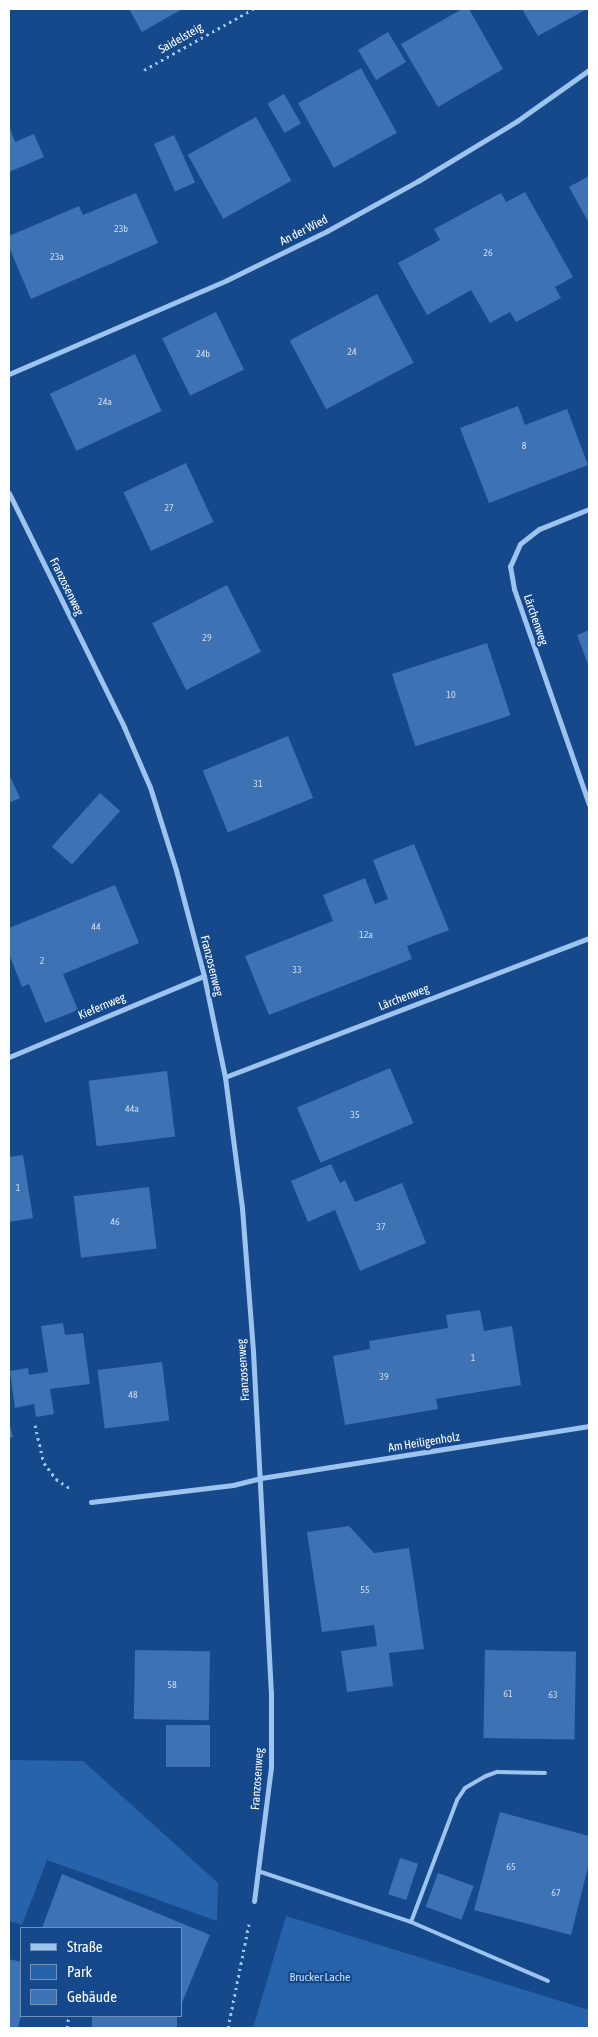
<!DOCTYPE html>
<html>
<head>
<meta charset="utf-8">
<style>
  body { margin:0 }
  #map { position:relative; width:598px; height:2037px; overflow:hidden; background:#15498b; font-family:"Asap Condensed",sans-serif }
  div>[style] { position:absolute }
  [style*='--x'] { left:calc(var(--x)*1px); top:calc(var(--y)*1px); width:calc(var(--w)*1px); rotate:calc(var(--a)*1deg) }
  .green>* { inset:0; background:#2763aa }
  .building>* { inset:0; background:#3d73b4; transform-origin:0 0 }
  .path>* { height:3px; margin-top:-1.5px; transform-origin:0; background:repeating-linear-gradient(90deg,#9dc3ef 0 2.5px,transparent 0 6.5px) }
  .lane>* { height:4px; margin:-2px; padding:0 2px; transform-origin:2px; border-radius:2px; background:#9dc3ef }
  .street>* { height:5px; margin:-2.5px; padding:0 2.5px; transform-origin:2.5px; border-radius:2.5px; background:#9dc3ef }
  span { translate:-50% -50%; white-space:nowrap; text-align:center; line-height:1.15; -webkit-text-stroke:4.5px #15498b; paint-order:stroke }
  .number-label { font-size:10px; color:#cedcec }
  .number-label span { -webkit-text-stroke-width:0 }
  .street-label { font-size:12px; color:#fff }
  .park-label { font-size:12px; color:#c4ddfb }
  .frame { position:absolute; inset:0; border:10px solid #fff; pointer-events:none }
  .legend { position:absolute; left:20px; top:1927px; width:162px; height:90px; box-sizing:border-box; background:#15498b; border:1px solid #7392b9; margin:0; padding:6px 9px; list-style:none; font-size:15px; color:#fff }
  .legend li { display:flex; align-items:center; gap:10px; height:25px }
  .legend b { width:25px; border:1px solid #7392b9 }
</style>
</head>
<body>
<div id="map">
  <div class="green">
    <div style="clip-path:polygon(9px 1760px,83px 1761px,218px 1883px,217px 1921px,47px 1860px,22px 1925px,9px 1921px)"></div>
    <div style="clip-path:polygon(286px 1916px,589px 2010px,589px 2028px,253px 2028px)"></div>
  </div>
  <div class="building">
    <div style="clip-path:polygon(129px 9px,182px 9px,142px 32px)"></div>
    <div style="clip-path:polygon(462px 9px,469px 9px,503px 69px,438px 107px,401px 44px)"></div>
    <div style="clip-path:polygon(522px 9px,587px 9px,538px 36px)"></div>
    <div style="left:388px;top:32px;width:35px;height:35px;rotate:59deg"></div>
    <div style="left:361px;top:68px;width:74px;height:72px;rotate:61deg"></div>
    <div style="left:284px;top:94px;width:34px;height:19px;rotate:60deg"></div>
    <div style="left:256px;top:117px;width:73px;height:78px;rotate:61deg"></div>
    <div style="clip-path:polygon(9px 126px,15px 142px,34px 134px,44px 157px,9px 172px)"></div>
    <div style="left:174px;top:135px;width:52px;height:22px;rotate:66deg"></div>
    <div style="clip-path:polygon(589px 176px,589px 223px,569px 187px)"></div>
    <div style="clip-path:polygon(525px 192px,573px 277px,555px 287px,561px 298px,516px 322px,510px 312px,490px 323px,471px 290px,427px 315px,398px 263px,440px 240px,434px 229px,501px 193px,506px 202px)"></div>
    <div style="clip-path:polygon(136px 193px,158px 243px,31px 299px,9px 247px,9px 236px,79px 206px,83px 215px)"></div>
    <div style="left:377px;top:294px;width:78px;height:99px;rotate:62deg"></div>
    <div style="left:216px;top:312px;width:64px;height:60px;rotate:64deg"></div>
    <div style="left:135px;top:354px;width:63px;height:94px;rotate:65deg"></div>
    <div style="clip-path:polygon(518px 406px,525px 425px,567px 409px,588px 465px,489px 503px,460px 428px)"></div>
    <div style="left:186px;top:463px;width:65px;height:69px;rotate:65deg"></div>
    <div style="left:227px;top:585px;width:75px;height:84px;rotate:63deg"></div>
    <div style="clip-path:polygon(589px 630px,589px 667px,577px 635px)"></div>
    <div style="left:487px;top:643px;width:76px;height:100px;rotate:72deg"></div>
    <div style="left:288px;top:736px;width:67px;height:92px;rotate:68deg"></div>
    <div style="clip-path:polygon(9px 774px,20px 798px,9px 803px)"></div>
    <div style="left:100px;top:793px;width:27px;height:72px;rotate:42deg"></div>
    <div style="clip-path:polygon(414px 844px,449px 930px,407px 946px,412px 959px,269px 1015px,245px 956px,333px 921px,323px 895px,365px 878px,375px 904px,388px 899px,373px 860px)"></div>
    <div style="clip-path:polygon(115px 885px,139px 943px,63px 974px,78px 1010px,45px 1023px,29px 984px,22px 987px,9px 954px,9px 928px)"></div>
    <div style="left:390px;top:1068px;width:60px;height:101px;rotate:67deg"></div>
    <div style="left:167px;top:1071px;width:66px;height:79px;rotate:83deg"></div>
    <div style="clip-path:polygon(23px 1155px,33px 1218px,9px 1222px,9px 1157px)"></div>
    <div style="clip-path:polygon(331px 1164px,340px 1183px,345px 1180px,355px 1202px,402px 1183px,426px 1243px,360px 1271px,335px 1210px,308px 1222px,291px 1181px)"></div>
    <div style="left:149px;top:1187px;width:62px;height:76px;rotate:83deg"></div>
    <div style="clip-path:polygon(480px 1310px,484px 1331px,512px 1326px,521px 1385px,436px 1399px,438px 1409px,345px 1425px,333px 1356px,370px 1349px,369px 1341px,448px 1328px,446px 1315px)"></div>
    <div style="clip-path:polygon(63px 1323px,65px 1335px,83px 1333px,90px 1384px,50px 1389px,54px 1414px,36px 1417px,34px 1404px,15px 1408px,10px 1371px,28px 1368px,29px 1375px,48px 1372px,41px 1326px)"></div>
    <div style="left:162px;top:1362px;width:59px;height:65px;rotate:83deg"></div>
    <div style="clip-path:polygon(9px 1422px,13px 1437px,9px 1438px)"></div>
    <div style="clip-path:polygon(349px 1526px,374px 1553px,409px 1548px,424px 1649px,389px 1653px,393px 1686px,347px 1692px,341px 1651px,377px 1646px,374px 1625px,322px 1632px,307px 1532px)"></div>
    <div style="left:135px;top:1650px;width:75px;height:69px;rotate:1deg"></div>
    <div style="left:485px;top:1650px;width:91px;height:88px;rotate:1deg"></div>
    <div style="left:166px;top:1725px;width:44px;height:42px"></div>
    <div style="clip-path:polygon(500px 1812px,589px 1836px,589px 1863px,571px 1935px,474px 1910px)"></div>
    <div style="left:400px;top:1858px;width:19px;height:38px;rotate:18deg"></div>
    <div style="left:438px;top:1873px;width:38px;height:36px;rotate:20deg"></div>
    <div style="clip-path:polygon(62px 1874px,210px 1935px,181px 2005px,181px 1928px,42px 1928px)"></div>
    <div style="clip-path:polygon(9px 1959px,21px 1962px,21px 2016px,18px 2028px,9px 2028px)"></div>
    <div style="left:92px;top:2016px;width:85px;height:12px"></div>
  </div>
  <div class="path">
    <div style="--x:144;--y:70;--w:125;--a:-29.2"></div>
    <div style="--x:35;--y:1425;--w:39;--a:77"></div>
    <div style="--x:44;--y:1463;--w:20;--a:53"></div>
    <div style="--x:56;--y:1479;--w:18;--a:34"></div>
    <div style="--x:67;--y:2028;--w:12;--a:-81"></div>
    <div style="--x:228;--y:2028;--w:106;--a:-78.6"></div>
  </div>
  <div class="lane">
    <div style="--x:258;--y:1871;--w:161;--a:18.4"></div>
    <div style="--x:411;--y:1922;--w:149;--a:23.3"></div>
    <div style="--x:411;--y:1922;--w:130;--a:-69.3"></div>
    <div style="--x:457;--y:1800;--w:14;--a:-56"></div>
    <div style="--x:465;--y:1788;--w:24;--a:-30"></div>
    <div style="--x:486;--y:1776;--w:12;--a:-20"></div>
    <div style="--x:497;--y:1772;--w:48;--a:1.2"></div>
  </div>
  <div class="street">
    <div style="--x:9;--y:374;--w:237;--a:-23.3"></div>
    <div style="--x:227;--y:280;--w:111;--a:-26.1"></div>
    <div style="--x:327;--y:231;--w:104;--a:-28.8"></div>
    <div style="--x:418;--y:181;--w:116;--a:-31.2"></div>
    <div style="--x:517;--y:121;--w:88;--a:-35.3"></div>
    <div style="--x:9;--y:493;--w:261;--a:63.8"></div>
    <div style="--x:124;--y:727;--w:65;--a:66.6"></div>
    <div style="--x:150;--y:787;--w:87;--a:72.6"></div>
    <div style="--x:176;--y:870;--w:110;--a:75.2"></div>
    <div style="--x:204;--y:976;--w:103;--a:78.3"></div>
    <div style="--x:225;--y:1077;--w:132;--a:82.6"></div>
    <div style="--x:242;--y:1208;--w:143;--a:85.6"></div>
    <div style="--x:253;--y:1351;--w:341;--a:87"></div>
    <div style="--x:271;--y:1692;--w:75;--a:90"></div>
    <div style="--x:271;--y:1767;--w:135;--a:97.2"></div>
    <div style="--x:589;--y:509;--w:54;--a:158.2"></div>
    <div style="--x:539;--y:529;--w:24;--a:142"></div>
    <div style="--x:520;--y:544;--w:24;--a:114"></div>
    <div style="--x:510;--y:566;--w:23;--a:80"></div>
    <div style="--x:514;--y:589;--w:228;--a:70.8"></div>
    <div style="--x:9;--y:1057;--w:211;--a:-22.6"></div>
    <div style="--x:225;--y:1077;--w:390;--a:-20.9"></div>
    <div style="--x:91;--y:1502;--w:143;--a:-6.8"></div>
    <div style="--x:233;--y:1485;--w:29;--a:-14"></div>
    <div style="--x:261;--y:1478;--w:332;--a:-9"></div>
  </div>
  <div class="number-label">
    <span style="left:121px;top:229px">23b</span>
    <span style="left:488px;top:253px">26</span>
    <span style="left:57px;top:257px">23a</span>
    <span style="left:352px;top:352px">24</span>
    <span style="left:203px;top:354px">24b</span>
    <span style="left:105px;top:402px">24a</span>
    <span style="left:524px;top:446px">8</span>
    <span style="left:169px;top:508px">27</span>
    <span style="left:207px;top:638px">29</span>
    <span style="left:451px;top:695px">10</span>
    <span style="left:258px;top:784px">31</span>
    <span style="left:96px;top:927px">44</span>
    <span style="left:366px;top:935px">12a</span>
    <span style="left:42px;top:961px">2</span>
    <span style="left:297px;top:970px">33</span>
    <span style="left:132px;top:1109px">44a</span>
    <span style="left:355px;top:1115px">35</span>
    <span style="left:18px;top:1188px">1</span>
    <span style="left:115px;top:1222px">46</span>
    <span style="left:381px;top:1227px">37</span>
    <span style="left:473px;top:1358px">1</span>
    <span style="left:384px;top:1377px">39</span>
    <span style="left:133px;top:1395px">48</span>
    <span style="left:365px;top:1590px">55</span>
    <span style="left:172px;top:1685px">58</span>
    <span style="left:508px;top:1694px">61</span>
    <span style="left:553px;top:1695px">63</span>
    <span style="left:511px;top:1867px">65</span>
    <span style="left:556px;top:1893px">67</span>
  </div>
  <div class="street-label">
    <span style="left:181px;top:39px;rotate:-30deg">Saidelsteig</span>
    <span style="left:304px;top:231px;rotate:-27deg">An der Wied</span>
    <span style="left:66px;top:587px;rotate:64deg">Franzosenweg</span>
    <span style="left:535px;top:620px;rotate:71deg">Lärchenweg</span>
    <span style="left:211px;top:966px;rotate:76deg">Franzosenweg</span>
    <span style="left:404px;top:998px;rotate:-21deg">Lärchenweg</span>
    <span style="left:102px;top:1007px;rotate:-23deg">Kiefernweg</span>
    <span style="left:244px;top:1370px;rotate:-94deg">Franzosenweg</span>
    <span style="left:424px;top:1443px;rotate:-9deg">Am Heiligenholz</span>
    <span style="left:258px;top:1779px;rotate:-86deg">Franzosenweg</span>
  </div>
  <div class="park-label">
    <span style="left:320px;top:1978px">Brucker Lache</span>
  </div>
  <div class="frame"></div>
  <ul class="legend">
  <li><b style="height:6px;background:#9dc3ef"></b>Straße</li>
  <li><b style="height:14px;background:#2763aa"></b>Park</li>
  <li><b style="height:14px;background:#3d73b4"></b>Gebäude</li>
  </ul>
</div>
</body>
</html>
